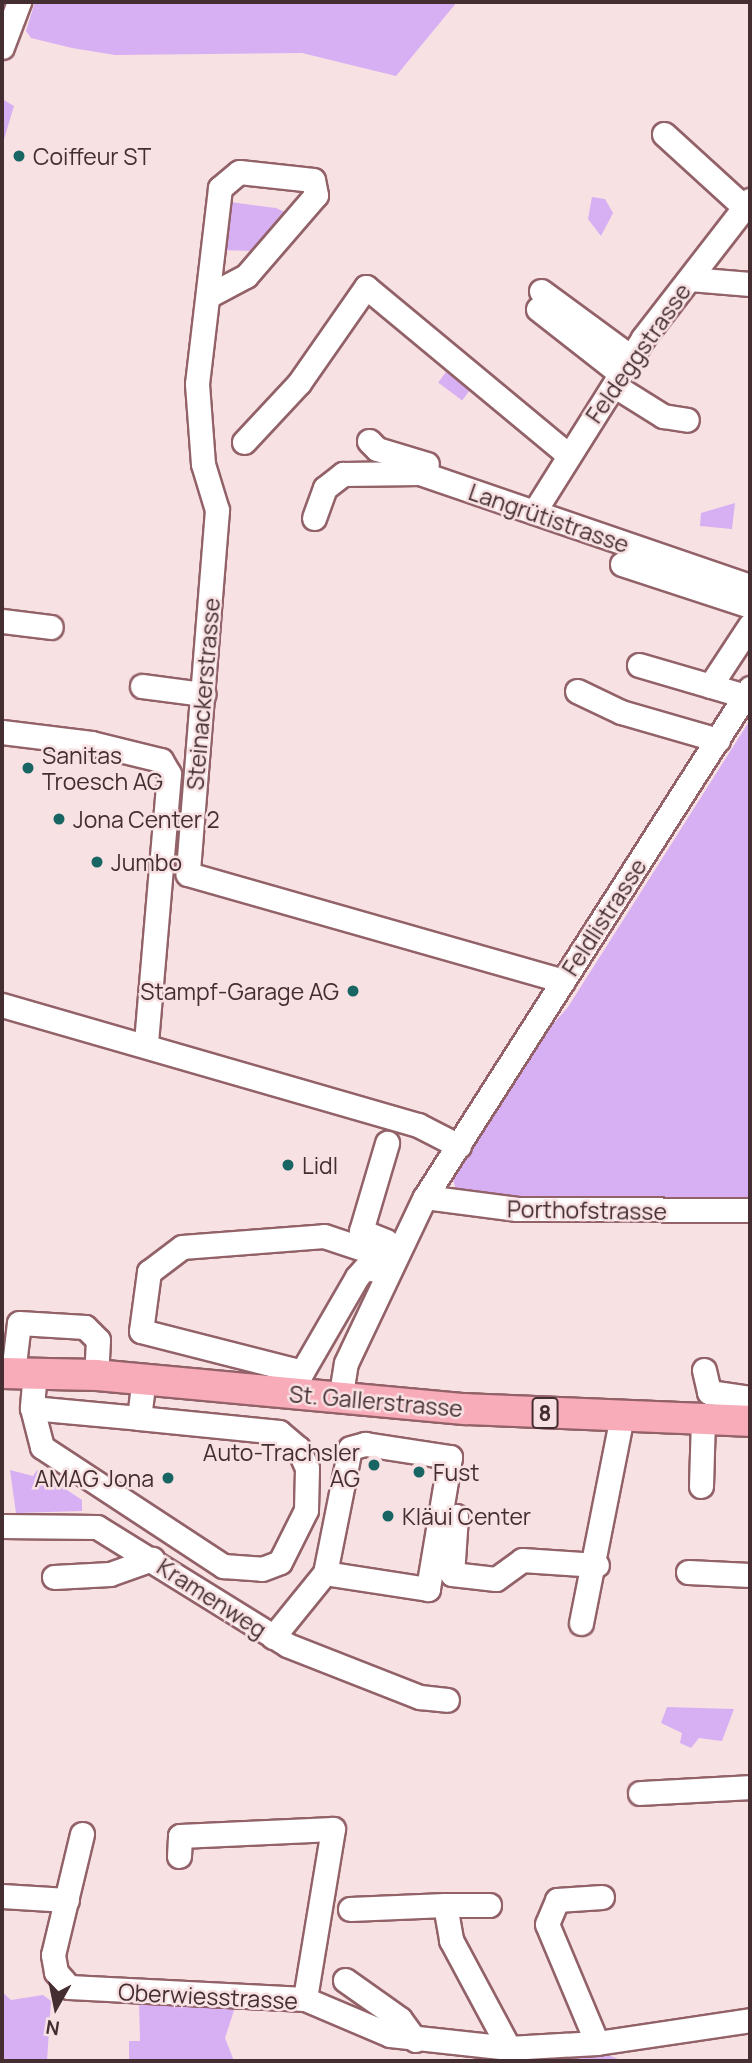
<!DOCTYPE html>
<html>
<head>
<meta charset="utf-8">
<style>
  body { margin:0 }
  #map { position:relative; width:752px; height:2063px; overflow:hidden; background:#f8e1e3; font-family:Manrope,sans-serif }
  div>[style] { position:absolute }
  [style*='--x'] { left:calc(var(--x)*1px); top:calc(var(--y)*1px); width:calc(var(--w)*1px); rotate:calc(var(--a)*1deg) }
  .green>* { inset:0; background:#d7aff3; transform-origin:0 0 }
  .roads { filter:drop-shadow(2px 0 #926268) drop-shadow(-2px 0 #926268) drop-shadow(0 2px #926268) drop-shadow(0 -2px #926268) }
  .minor>* { height:23px; margin:-11.5px; padding:0 11.5px; transform-origin:11.5px; border-radius:11.5px; background:#fff }
  .major>* { height:30px; margin:-15px; padding:0 15px; transform-origin:15px; border-radius:15px; background:#f8abb8 }
  .dots>* { width:19px; height:19px; translate:-50% -50%; box-sizing:border-box; border:4px solid #f8e1e3; border-radius:50% }
  span { translate:-50% -50%; white-space:nowrap; text-align:center; line-height:1.15; -webkit-text-stroke:5px #f8e1e3; paint-order:stroke }
  .shield-label span { padding:2px 5px; background:#f8e1e3; border:2px solid; border-radius:5px; -webkit-text-stroke-width:0 }
  .shield-label { font-size:21px; color:#442e31; font-weight:700 }
  .poi-label { font-size:23px; color:#442e31 }
  .left { translate:0 -50%; text-align:left }
  .right { translate:-100% -50%; text-align:right }
  .street-label { font-size:23px; color:#442e31 }
  .frame { position:absolute; inset:0; border:4px solid #442e31; pointer-events:none }
  .north { position:absolute; left:21px; top:1972px; width:70px; height:70px; -webkit-text-stroke:5px #f8e1e3; paint-order:stroke; rotate:189deg; font-size:19px; font-weight:700; line-height:28px; text-align:center; color:#442e31 }
  .north::after { content:''; display:block; margin:auto; width:24px; height:32px; background:#442e31; clip-path:polygon(50% 0,100% 100%,50% 72%,0 100%) }
</style>
</head>
<body>
<div id="map">
  <div class="green">
    <div style="clip-path:polygon(35px 2px,457px 2px,396px 76px,302px 53px,115px 55px,72px 48px,31px 38px,26px 31px)"></div>
    <div style="clip-path:polygon(2px 99px,14px 106px,2px 146px)"></div>
    <div style="clip-path:polygon(592px 197px,605px 199px,613px 213px,601px 236px,588px 219px)"></div>
    <div style="clip-path:polygon(230px 202px,276px 208px,293px 216px,255px 251px,218px 250px)"></div>
    <div style="left:446px;top:372px;width:30px;height:13px;rotate:37deg"></div>
    <div style="clip-path:polygon(735px 503px,732px 529px,700px 526px,701px 513px)"></div>
    <div style="clip-path:polygon(750px 720px,750px 1199px,549px 1204px,457px 1192px,453px 1180px,539px 1040px,568px 1007px)"></div>
    <div style="clip-path:polygon(10px 1470px,33px 1476px,37px 1470px,82px 1500px,82px 1511px,16px 1513px)"></div>
    <div style="clip-path:polygon(667px 1707px,734px 1709px,722px 1741px,699px 1738px,691px 1748px,680px 1743px,682px 1733px,661px 1723px)"></div>
    <div style="clip-path:polygon(2px 1992px,11px 2000px,43px 1995px,51px 2001px,47px 2061px,2px 2061px)"></div>
    <div style="clip-path:polygon(139px 2002px,236px 2004px,225px 2038px,234px 2061px,129px 2061px,129px 2041px,140px 2041px)"></div>
    <div style="clip-path:polygon(603px 2053px,623px 2061px,559px 2061px,559px 2059px)"></div>
  </div>
  <div class="roads">
    <div class="minor">
      <div style="--x:2;--y:47;--w:48;--a:-69.3"></div>
      <div style="--x:664;--y:134;--w:108;--a:42.4"></div>
      <div style="--x:690;--y:279;--w:60;--a:4.8"></div>
      <div style="--x:541;--y:291;--w:112;--a:36.3"></div>
      <div style="--x:208;--y:296;--w:43;--a:-27.8"></div>
      <div style="--x:246;--y:276;--w:107;--a:-49.2"></div>
      <div style="--x:316;--y:195;--w:15;--a:-101"></div>
      <div style="--x:313;--y:180;--w:74;--a:-173.8"></div>
      <div style="--x:239;--y:172;--w:25;--a:140"></div>
      <div style="--x:220;--y:188;--w:197;--a:96.7"></div>
      <div style="--x:197;--y:384;--w:80;--a:85.7"></div>
      <div style="--x:203;--y:464;--w:48;--a:73.1"></div>
      <div style="--x:217;--y:510;--w:365;--a:94.6"></div>
      <div style="--x:188;--y:874;--w:390;--a:15.9"></div>
      <div style="--x:538;--y:309;--w:105;--a:38.1"></div>
      <div style="--x:615;--y:386;--w:57;--a:32"></div>
      <div style="--x:663;--y:416;--w:24;--a:9"></div>
      <div style="--x:369;--y:441;--w:11;--a:45"></div>
      <div style="--x:377;--y:449;--w:52;--a:16.7"></div>
      <div style="--x:244;--y:442;--w:81;--a:-47"></div>
      <div style="--x:299;--y:383;--w:117;--a:-55.1"></div>
      <div style="--x:366;--y:287;--w:263;--a:39.7"></div>
      <div style="--x:534;--y:512;--w:205;--a:-57.9"></div>
      <div style="--x:643;--y:338;--w:175;--a:-52.2"></div>
      <div style="--x:314;--y:518;--w:32;--a:-70"></div>
      <div style="--x:325;--y:488;--w:23;--a:-38"></div>
      <div style="--x:343;--y:474;--w:77;--a:-0.7"></div>
      <div style="--x:420;--y:473;--w:349;--a:18.9"></div>
      <div style="--x:622;--y:564;--w:135;--a:18.2"></div>
      <div style="--x:2;--y:621;--w:49;--a:7"></div>
      <div style="--x:639;--y:665;--w:110;--a:16.3"></div>
      <div style="--x:142;--y:686;--w:62;--a:7.5"></div>
      <div style="--x:710;--y:686;--w:73;--a:-56.7"></div>
      <div style="--x:577;--y:691;--w:49;--a:25.5"></div>
      <div style="--x:621;--y:712;--w:101;--a:16.1"></div>
      <div style="--x:2;--y:732;--w:90;--a:7"></div>
      <div style="--x:91;--y:743;--w:72;--a:13.7"></div>
      <div style="--x:161;--y:760;--w:16;--a:60"></div>
      <div style="--x:169;--y:774;--w:272;--a:94.9"></div>
      <div style="--x:2;--y:1005;--w:433;--a:16.1"></div>
      <div style="--x:418;--y:1125;--w:46;--a:27.1"></div>
      <div style="--x:425;--y:1197;--w:93;--a:7.4"></div>
      <div style="--x:517;--y:1209;--w:233;--a:0.2"></div>
      <div style="--x:386;--y:1241;--w:27;--a:-158"></div>
      <div style="--x:361;--y:1231;--w:92;--a:-73.5"></div>
      <div style="--x:386;--y:1272;--w:21;--a:-169"></div>
      <div style="--x:365;--y:1268;--w:12;--a:132"></div>
      <div style="--x:357;--y:1277;--w:110;--a:120.1"></div>
      <div style="--x:302;--y:1372;--w:166;--a:-165.7"></div>
      <div style="--x:141;--y:1331;--w:60;--a:-82.3"></div>
      <div style="--x:149;--y:1272;--w:41;--a:-37.1"></div>
      <div style="--x:182;--y:1247;--w:142;--a:-4.4"></div>
      <div style="--x:324;--y:1236;--w:73;--a:18.4"></div>
      <div style="--x:704;--y:1370;--w:23;--a:77"></div>
      <div style="--x:709;--y:1392;--w:41;--a:8.3"></div>
      <div style="--x:35;--y:1372;--w:36;--a:95"></div>
      <div style="--x:32;--y:1408;--w:40;--a:75.6"></div>
      <div style="--x:42;--y:1447;--w:217;--a:33.3"></div>
      <div style="--x:223;--y:1566;--w:39;--a:4"></div>
      <div style="--x:262;--y:1569;--w:19;--a:-21"></div>
      <div style="--x:280;--y:1562;--w:58;--a:-63.4"></div>
      <div style="--x:306;--y:1510;--w:42;--a:-88.6"></div>
      <div style="--x:307;--y:1468;--w:22;--a:-114"></div>
      <div style="--x:298;--y:1448;--w:25;--a:-140"></div>
      <div style="--x:279;--y:1432;--w:141;--a:-174.3"></div>
      <div style="--x:139;--y:1418;--w:39;--a:-83"></div>
      <div style="--x:13;--y:1373;--w:50;--a:-83.2"></div>
      <div style="--x:19;--y:1323;--w:66;--a:3.5"></div>
      <div style="--x:85;--y:1327;--w:18;--a:45"></div>
      <div style="--x:98;--y:1340;--w:35;--a:93"></div>
      <div style="--x:340;--y:1400;--w:37;--a:-81"></div>
      <div style="--x:346;--y:1363;--w:184;--a:-64.6"></div>
      <div style="--x:425;--y:1197;--w:604;--a:-57.44"></div>
      <div style="--x:32;--y:1408;--w:107;--a:5.3"></div>
      <div style="--x:701;--y:1486;--w:67;--a:-88.3"></div>
      <div style="--x:456;--y:1516;--w:58;--a:93.9"></div>
      <div style="--x:452;--y:1574;--w:44;--a:6.5"></div>
      <div style="--x:496;--y:1579;--w:32;--a:-36"></div>
      <div style="--x:522;--y:1560;--w:75;--a:3.8"></div>
      <div style="--x:2;--y:1526;--w:95;--a:0.6"></div>
      <div style="--x:97;--y:1527;--w:224;--a:31.8"></div>
      <div style="--x:287;--y:1645;--w:143;--a:21.4"></div>
      <div style="--x:420;--y:1697;--w:27;--a:6"></div>
      <div style="--x:688;--y:1572;--w:62;--a:2.8"></div>
      <div style="--x:54;--y:1577;--w:56;--a:-3.1"></div>
      <div style="--x:110;--y:1574;--w:45;--a:-19.7"></div>
      <div style="--x:581;--y:1623;--w:211;--a:-78.8"></div>
      <div style="--x:273;--y:1637;--w:82;--a:-50.9"></div>
      <div style="--x:325;--y:1573;--w:127;--a:-78.7"></div>
      <div style="--x:350;--y:1448;--w:16;--a:-15"></div>
      <div style="--x:365;--y:1444;--w:86;--a:8.7"></div>
      <div style="--x:450;--y:1457;--w:134;--a:99.5"></div>
      <div style="--x:428;--y:1589;--w:104;--a:-171.2"></div>
      <div style="--x:640;--y:1793;--w:110;--a:-3.1"></div>
      <div style="--x:82;--y:1834;--w:124;--a:103.5"></div>
      <div style="--x:53;--y:1955;--w:17;--a:80"></div>
      <div style="--x:56;--y:1972;--w:20;--a:49"></div>
      <div style="--x:69;--y:1987;--w:236;--a:2.9"></div>
      <div style="--x:305;--y:1999;--w:92;--a:23"></div>
      <div style="--x:390;--y:2035;--w:120;--a:6.2"></div>
      <div style="--x:509;--y:2048;--w:88;--a:-3.3"></div>
      <div style="--x:597;--y:2043;--w:155;--a:-8.5"></div>
      <div style="--x:179;--y:1856;--w:20;--a:-87"></div>
      <div style="--x:180;--y:1836;--w:153;--a:-2.6"></div>
      <div style="--x:333;--y:1829;--w:172;--a:99.4"></div>
      <div style="--x:2;--y:1896;--w:65;--a:3.5"></div>
      <div style="--x:445;--y:1905;--w:44;--a:0"></div>
      <div style="--x:350;--y:1909;--w:95;--a:-2.4"></div>
      <div style="--x:445;--y:1905;--w:36;--a:80"></div>
      <div style="--x:451;--y:1940;--w:123;--a:61.8"></div>
      <div style="--x:345;--y:1980;--w:67;--a:35.3"></div>
      <div style="--x:400;--y:2019;--w:26;--a:54"></div>
      <div style="--x:597;--y:2043;--w:129;--a:-112.8"></div>
      <div style="--x:547;--y:1924;--w:26;--a:-67"></div>
      <div style="--x:557;--y:1900;--w:45;--a:-3.8"></div>
    </div>
    <div class="major">
      <div style="--x:2;--y:1373;--w:94;--a:1.2"></div>
      <div style="--x:96;--y:1375;--w:371;--a:5.3"></div>
      <div style="--x:465;--y:1409;--w:285;--a:2.4"></div>
    </div>
  </div>
  <div class="dots">
    <div style="left:19px;top:156px;background:#186563"></div>
    <div style="left:28px;top:768px;background:#186563"></div>
    <div style="left:59px;top:819px;background:#186563"></div>
    <div style="left:97px;top:862px;background:#186563"></div>
    <div style="left:353px;top:991px;background:#186563"></div>
    <div style="left:288px;top:1165px;background:#186563"></div>
    <div style="left:374px;top:1465px;background:#186563"></div>
    <div style="left:419px;top:1472px;background:#186563"></div>
    <div style="left:168px;top:1478px;background:#186563"></div>
    <div style="left:388px;top:1516px;background:#186563"></div>
  </div>
  <div class="shield-label">
    <span style="left:545px;top:1413px">8</span>
  </div>
  <div class="poi-label">
    <span class="left" style="left:33px;top:156px">Coiffeur ST</span>
    <span class="left" style="left:42px;top:768px">Sanitas<br>Troesch AG</span>
    <span class="left" style="left:73px;top:819px">Jona Center 2</span>
    <span class="left" style="left:111px;top:862px">Jumbo</span>
    <span class="right" style="left:339px;top:991px">Stampf-Garage AG</span>
    <span class="left" style="left:302px;top:1165px">Lidl</span>
    <span class="right" style="left:360px;top:1465px">Auto-Trachsler<br>AG</span>
    <span class="left" style="left:433px;top:1472px">Fust</span>
    <span class="right" style="left:154px;top:1478px">AMAG Jona</span>
    <span class="left" style="left:402px;top:1516px">Kläui Center</span>
  </div>
  <div class="street-label">
    <span style="left:638px;top:353px;rotate:-55deg">Feldeggstrasse</span>
    <span style="left:549px;top:518px;rotate:19deg">Langrütistrasse</span>
    <span style="left:203px;top:694px;rotate:-85deg">Steinackerstrasse</span>
    <span style="left:604px;top:917px;rotate:-57deg">Feldlistrasse</span>
    <span style="left:587px;top:1210px;rotate:1deg">Porthofstrasse</span>
    <span style="left:376px;top:1401px;rotate:5deg">St. Gallerstrasse</span>
    <span style="left:212px;top:1598px;rotate:33deg">Kramenweg</span>
    <span style="left:208px;top:1996px;rotate:3deg">Oberwiesstrasse</span>
  </div>
  <div class="frame"></div>
  <div class="north">N</div>
</div>
</body>
</html>
